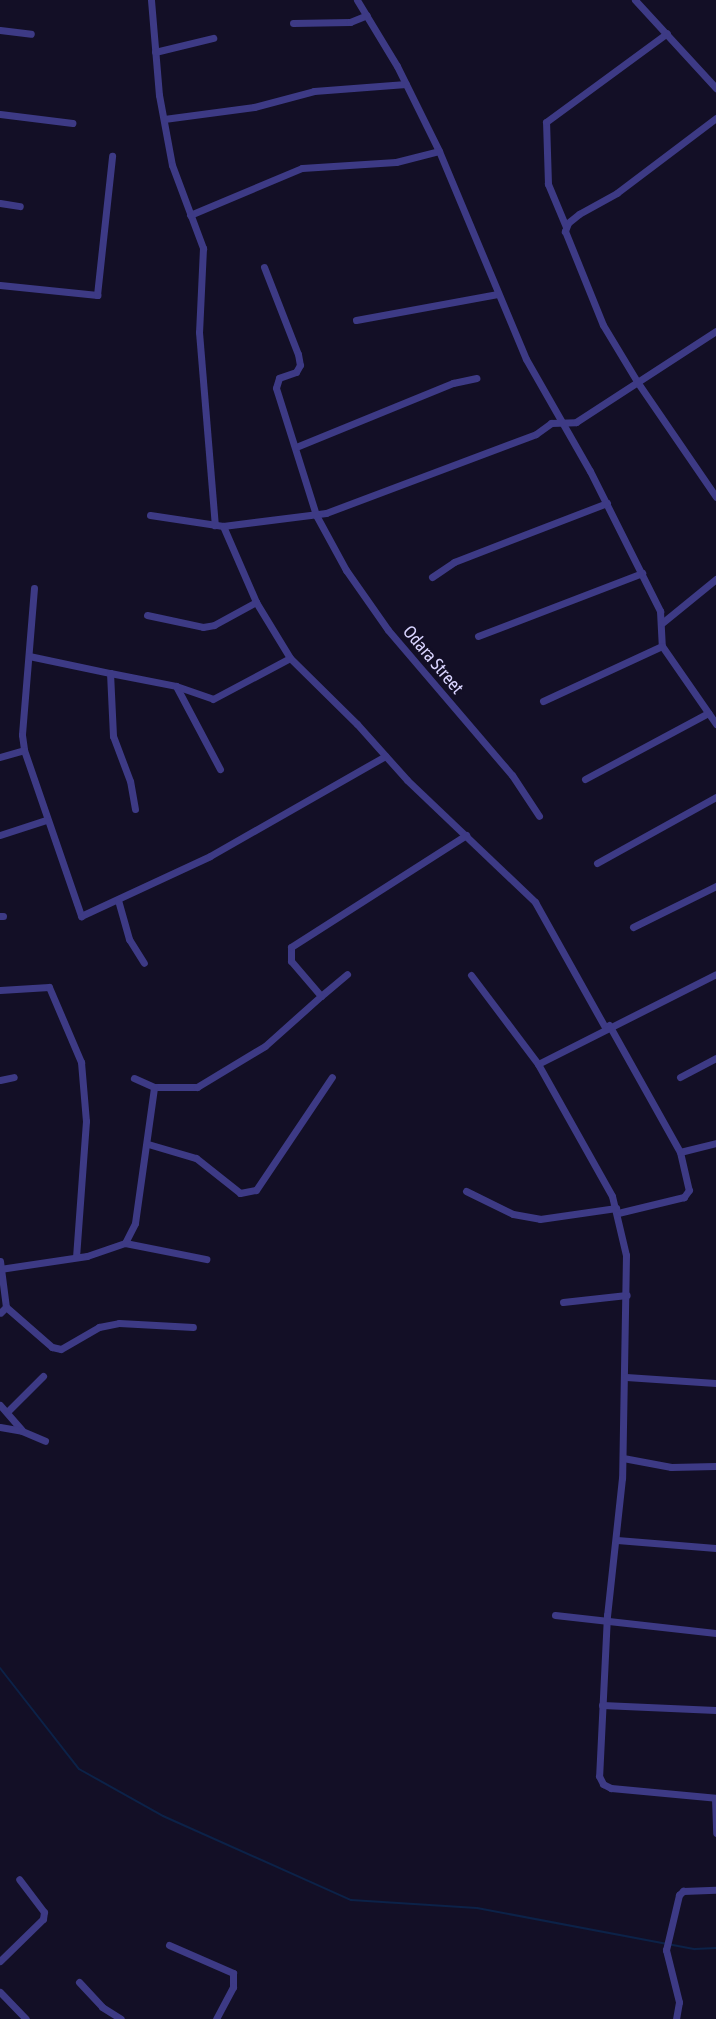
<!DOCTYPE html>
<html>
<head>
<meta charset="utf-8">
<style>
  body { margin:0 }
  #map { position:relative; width:716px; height:2019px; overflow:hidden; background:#130f26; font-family:"Asap Condensed",sans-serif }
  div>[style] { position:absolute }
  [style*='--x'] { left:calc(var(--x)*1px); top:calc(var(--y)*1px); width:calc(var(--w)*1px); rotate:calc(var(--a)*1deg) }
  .stream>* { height:2px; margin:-1px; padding:0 1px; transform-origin:1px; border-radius:1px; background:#0c2248 }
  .street>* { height:7px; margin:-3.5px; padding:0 3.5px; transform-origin:3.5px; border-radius:3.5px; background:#3d3a85 }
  span { translate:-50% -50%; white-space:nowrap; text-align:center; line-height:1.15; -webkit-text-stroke:5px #130f26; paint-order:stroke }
  .street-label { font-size:18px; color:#d9d4ff }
</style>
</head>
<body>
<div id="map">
  <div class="stream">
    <div style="--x:0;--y:1668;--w:128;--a:52"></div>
    <div style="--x:79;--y:1769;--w:96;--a:29.2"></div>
    <div style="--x:163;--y:1816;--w:206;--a:24.1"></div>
    <div style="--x:351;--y:1900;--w:126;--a:3.6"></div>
    <div style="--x:477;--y:1908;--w:222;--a:10.7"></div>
    <div style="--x:695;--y:1949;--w:21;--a:-3"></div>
  </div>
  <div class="street">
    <div style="--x:151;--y:0;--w:95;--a:85.2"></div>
    <div style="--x:159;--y:95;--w:71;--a:79.5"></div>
    <div style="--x:172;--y:165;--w:89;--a:69.5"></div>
    <div style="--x:203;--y:248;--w:84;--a:92.7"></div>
    <div style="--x:199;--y:332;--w:194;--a:85.3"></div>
    <div style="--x:357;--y:0;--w:77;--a:58.8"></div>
    <div style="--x:397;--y:66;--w:95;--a:63.7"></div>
    <div style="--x:439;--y:151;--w:225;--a:67.3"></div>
    <div style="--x:526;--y:359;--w:129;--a:60.3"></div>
    <div style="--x:590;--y:471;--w:157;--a:63.4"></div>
    <div style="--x:660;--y:611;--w:35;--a:87"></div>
    <div style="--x:662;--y:646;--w:95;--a:55.3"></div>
    <div style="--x:635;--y:0;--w:120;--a:47.4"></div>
    <div style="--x:293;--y:23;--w:57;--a:-1"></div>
    <div style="--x:350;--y:22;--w:18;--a:-22"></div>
    <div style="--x:0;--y:30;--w:31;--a:7"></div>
    <div style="--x:155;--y:52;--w:60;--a:-13.6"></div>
    <div style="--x:0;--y:114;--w:73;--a:7.1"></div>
    <div style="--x:716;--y:118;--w:124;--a:142.9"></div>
    <div style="--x:617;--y:193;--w:43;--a:151.1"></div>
    <div style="--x:579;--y:214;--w:14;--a:141"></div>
    <div style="--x:568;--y:223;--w:9;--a:111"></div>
    <div style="--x:565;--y:231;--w:101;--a:68"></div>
    <div style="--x:603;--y:325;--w:68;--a:58.9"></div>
    <div style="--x:638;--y:383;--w:138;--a:55.6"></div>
    <div style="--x:164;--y:119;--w:91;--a:-7.6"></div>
    <div style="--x:254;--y:107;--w:62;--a:-14.9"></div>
    <div style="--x:314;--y:91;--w:92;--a:-4.4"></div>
    <div style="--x:0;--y:203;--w:20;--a:9"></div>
    <div style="--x:190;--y:215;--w:121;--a:-22.8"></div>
    <div style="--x:302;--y:168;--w:94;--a:-3.7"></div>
    <div style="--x:396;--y:162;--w:44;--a:-14.3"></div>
    <div style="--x:566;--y:227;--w:47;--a:-112.7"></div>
    <div style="--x:548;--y:184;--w:62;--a:-91.8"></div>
    <div style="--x:546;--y:122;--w:150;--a:-36.3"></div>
    <div style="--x:264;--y:267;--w:93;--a:68.7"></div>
    <div style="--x:298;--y:354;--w:11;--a:80"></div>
    <div style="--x:300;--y:365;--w:8;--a:120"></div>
    <div style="--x:296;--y:372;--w:18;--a:161"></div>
    <div style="--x:279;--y:378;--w:10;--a:107"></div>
    <div style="--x:276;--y:388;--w:133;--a:72.5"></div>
    <div style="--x:316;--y:515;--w:63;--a:61.4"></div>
    <div style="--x:346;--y:570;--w:73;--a:55"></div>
    <div style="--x:388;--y:630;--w:191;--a:49.5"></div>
    <div style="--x:512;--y:775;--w:49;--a:56.6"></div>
    <div style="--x:0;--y:285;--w:98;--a:5.9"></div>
    <div style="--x:97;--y:295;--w:140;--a:-83.8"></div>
    <div style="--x:356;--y:320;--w:144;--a:-10.4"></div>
    <div style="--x:296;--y:447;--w:170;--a:-22.2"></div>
    <div style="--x:453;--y:383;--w:24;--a:-12"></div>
    <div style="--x:150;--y:515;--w:74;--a:8.6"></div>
    <div style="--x:223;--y:526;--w:104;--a:-7.2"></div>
    <div style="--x:326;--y:513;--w:224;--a:-20.6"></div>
    <div style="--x:536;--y:434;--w:19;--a:-36"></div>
    <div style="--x:551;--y:423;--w:25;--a:-2"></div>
    <div style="--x:576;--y:422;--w:167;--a:-33"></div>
    <div style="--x:223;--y:526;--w:83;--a:66.5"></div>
    <div style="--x:256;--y:602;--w:66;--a:58.7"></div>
    <div style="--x:290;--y:658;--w:94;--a:44.6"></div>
    <div style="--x:357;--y:724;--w:75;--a:48.2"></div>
    <div style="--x:407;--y:780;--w:177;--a:43.6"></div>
    <div style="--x:535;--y:902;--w:143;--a:60.8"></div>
    <div style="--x:432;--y:577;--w:27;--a:-34"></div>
    <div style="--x:454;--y:562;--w:164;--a:-21.1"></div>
    <div style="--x:34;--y:588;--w:147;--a:94.7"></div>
    <div style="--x:22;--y:735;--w:15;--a:82"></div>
    <div style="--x:24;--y:750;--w:176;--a:71"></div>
    <div style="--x:81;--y:916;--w:142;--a:-24.9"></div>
    <div style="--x:210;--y:856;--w:202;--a:-29.7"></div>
    <div style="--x:147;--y:615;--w:57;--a:12.1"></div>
    <div style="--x:203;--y:627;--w:11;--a:-10"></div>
    <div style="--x:214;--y:625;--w:48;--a:-28.7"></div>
    <div style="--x:662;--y:623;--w:70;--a:-39.2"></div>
    <div style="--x:478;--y:636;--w:176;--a:-21"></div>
    <div style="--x:29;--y:656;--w:83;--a:11.9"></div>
    <div style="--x:176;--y:686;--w:94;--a:62.1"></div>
    <div style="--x:543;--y:701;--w:131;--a:-24.8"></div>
    <div style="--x:0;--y:757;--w:25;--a:-16"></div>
    <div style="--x:585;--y:779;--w:140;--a:-28.2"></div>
    <div style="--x:135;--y:809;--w:28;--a:-100"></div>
    <div style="--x:130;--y:781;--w:48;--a:-110.7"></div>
    <div style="--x:113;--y:736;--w:63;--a:-92.7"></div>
    <div style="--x:110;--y:673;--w:67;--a:11.1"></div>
    <div style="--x:176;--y:686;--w:39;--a:19"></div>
    <div style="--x:213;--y:699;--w:87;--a:-28"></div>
    <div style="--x:0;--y:835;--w:48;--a:-18.1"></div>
    <div style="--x:597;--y:863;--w:136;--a:-29"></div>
    <div style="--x:118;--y:900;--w:41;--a:74.2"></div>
    <div style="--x:129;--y:939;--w:28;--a:58"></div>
    <div style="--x:0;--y:916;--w:3;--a:0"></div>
    <div style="--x:633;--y:927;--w:93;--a:-26.3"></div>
    <div style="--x:471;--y:975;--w:111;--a:53"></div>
    <div style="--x:538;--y:1064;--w:151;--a:60.7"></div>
    <div style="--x:612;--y:1196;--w:61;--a:76.7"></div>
    <div style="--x:626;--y:1255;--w:223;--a:91"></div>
    <div style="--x:622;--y:1478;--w:138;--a:96.2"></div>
    <div style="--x:607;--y:1615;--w:161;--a:92.8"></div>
    <div style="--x:599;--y:1776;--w:9;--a:63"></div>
    <div style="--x:603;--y:1784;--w:9;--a:27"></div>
    <div style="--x:611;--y:1788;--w:105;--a:5.4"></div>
    <div style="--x:0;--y:990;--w:49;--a:-3.5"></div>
    <div style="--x:49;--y:987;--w:82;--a:66.9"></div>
    <div style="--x:81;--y:1062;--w:59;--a:85.2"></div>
    <div style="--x:86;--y:1121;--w:135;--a:94.2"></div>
    <div style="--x:321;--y:996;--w:34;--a:-40"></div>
    <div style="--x:609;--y:1025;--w:145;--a:60.8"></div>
    <div style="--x:680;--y:1152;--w:39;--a:77"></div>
    <div style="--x:689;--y:1190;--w:9;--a:126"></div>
    <div style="--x:684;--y:1197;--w:68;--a:166.4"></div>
    <div style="--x:538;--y:1064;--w:199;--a:-26.8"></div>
    <div style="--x:680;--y:1077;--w:41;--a:-27.8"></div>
    <div style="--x:0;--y:1080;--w:14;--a:-12"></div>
    <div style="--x:154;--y:1087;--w:43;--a:0"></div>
    <div style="--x:197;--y:1087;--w:79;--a:-31.1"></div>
    <div style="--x:265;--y:1046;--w:75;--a:-41.8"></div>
    <div style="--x:321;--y:996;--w:46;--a:-130.6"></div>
    <div style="--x:291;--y:961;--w:14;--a:-90"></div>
    <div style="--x:291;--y:947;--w:208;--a:-32.6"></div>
    <div style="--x:148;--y:1144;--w:50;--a:16.3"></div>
    <div style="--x:196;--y:1158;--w:56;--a:38.5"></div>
    <div style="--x:240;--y:1193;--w:16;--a:-11"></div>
    <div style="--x:256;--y:1190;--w:136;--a:-56.1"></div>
    <div style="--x:680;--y:1152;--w:37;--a:-14"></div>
    <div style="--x:466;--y:1191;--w:52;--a:26.1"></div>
    <div style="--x:513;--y:1214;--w:27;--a:10"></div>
    <div style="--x:540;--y:1219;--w:77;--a:-8.2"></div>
    <div style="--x:125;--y:1243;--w:83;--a:11.2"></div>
    <div style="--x:0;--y:1261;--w:46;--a:82.6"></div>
    <div style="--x:6;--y:1307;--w:8;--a:135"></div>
    <div style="--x:0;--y:1269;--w:88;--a:-8.5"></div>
    <div style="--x:87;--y:1256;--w:40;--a:-18.9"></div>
    <div style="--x:125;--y:1243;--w:22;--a:-63"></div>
    <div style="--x:135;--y:1223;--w:137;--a:-82"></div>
    <div style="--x:154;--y:1087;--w:22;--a:-156"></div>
    <div style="--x:563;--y:1302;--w:64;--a:-6.2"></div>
    <div style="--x:6;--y:1307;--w:61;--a:41"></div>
    <div style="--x:52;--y:1347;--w:9;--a:13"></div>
    <div style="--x:61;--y:1349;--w:44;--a:-30.1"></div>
    <div style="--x:99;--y:1327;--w:20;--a:-11"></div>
    <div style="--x:119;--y:1323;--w:74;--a:3.1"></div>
    <div style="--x:626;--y:1377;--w:90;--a:3.8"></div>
    <div style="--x:0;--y:1405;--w:33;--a:49"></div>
    <div style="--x:7;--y:1412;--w:51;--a:-45"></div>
    <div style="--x:0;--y:1427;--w:22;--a:10"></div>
    <div style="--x:22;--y:1431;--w:25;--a:23"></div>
    <div style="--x:623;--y:1458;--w:49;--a:10.6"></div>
    <div style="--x:671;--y:1467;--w:45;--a:-1.3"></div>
    <div style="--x:617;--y:1540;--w:99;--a:4.6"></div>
    <div style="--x:555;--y:1615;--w:162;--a:6.4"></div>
    <div style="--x:602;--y:1705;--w:114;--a:2.5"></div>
    <div style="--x:715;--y:1798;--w:35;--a:88"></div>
    <div style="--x:169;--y:1945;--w:70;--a:23.6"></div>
    <div style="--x:233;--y:1973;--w:14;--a:90"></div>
    <div style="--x:233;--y:1987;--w:36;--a:118"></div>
    <div style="--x:0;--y:1961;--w:60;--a:-44.3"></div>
    <div style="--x:43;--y:1919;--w:7;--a:-82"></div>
    <div style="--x:44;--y:1912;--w:41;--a:-127.1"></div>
    <div style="--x:79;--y:1982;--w:34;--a:47"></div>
    <div style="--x:102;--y:2007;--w:22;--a:32"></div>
    <div style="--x:0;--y:1992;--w:37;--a:46"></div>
    <div style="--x:676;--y:2019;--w:17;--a:-80"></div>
    <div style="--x:679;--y:2002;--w:54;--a:-104"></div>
    <div style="--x:666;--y:1950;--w:57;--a:-76.7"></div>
    <div style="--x:679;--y:1895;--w:6;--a:-45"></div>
    <div style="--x:683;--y:1891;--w:33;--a:-2"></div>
  </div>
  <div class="street-label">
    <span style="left:433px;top:660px;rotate:50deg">Odara Street</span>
  </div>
</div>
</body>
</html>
